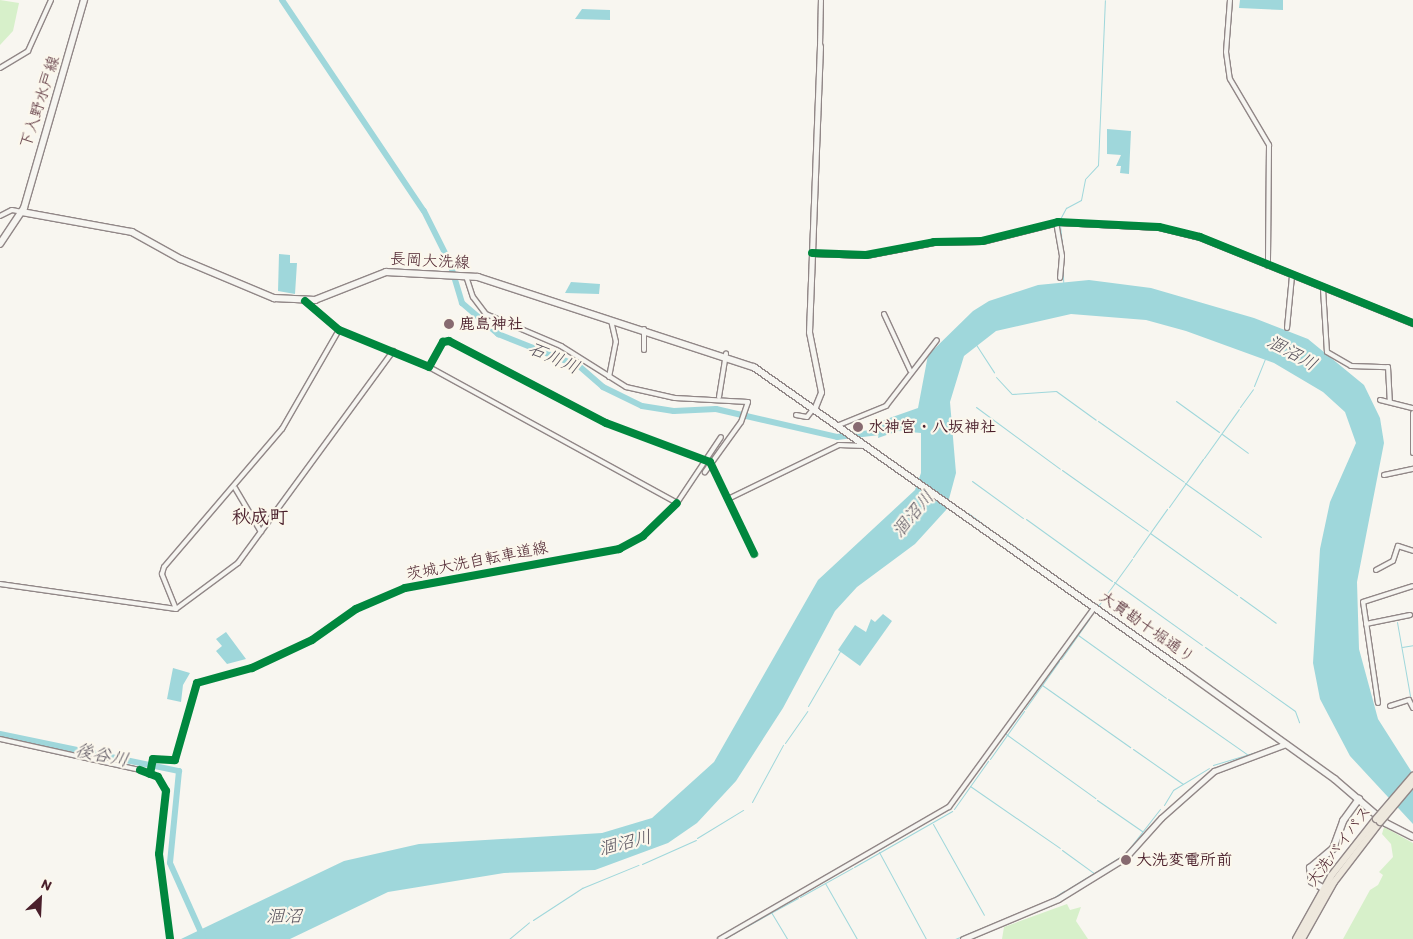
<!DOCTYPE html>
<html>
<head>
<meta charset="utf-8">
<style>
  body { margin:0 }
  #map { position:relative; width:1413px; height:939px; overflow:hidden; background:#f8f6f0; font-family:Itim,"Klee One",sans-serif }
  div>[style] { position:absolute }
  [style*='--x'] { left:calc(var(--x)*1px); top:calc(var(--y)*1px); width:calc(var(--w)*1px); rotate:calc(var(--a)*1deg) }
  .green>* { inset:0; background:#d7f0ca }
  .water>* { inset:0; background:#9fd7db }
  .stream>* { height:1px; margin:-0.5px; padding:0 0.5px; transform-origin:0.5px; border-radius:0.5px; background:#9fd7db }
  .river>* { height:6px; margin:-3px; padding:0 3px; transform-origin:3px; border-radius:3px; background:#9fd7db }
  .roads { filter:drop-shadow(1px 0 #918787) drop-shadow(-1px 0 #918787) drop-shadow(0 1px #918787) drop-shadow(0 -1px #918787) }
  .minor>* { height:4px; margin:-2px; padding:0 2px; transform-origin:2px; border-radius:2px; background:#f6f5f1 }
  .tertiary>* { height:5px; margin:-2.5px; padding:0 2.5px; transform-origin:2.5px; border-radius:2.5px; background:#f6f5f1 }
  .secondary>* { height:5.5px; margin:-2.75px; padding:0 2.75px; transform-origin:2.75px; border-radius:2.75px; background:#f6f5f1 }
  .trunk>* { height:6px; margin:-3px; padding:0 3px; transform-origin:3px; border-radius:3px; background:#eee8dd }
  .bridges { filter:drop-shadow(1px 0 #918787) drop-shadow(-1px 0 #918787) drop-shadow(0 1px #918787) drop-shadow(0 -1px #918787) }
  .trunk-bridge>* { height:6px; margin:-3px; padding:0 3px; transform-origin:3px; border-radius:3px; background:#eee8dd }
  .cycleway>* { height:8px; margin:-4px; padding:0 4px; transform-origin:4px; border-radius:4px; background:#00873e }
  .dots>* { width:14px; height:14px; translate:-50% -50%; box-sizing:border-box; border:2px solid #fbf7ec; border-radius:50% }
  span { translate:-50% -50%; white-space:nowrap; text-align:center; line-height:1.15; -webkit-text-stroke:4.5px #fbf7ec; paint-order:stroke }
  .street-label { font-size:16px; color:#4a1f2b }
  .poi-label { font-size:16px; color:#4a1f2b; font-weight:700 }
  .left { translate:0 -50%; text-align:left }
  .water-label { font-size:18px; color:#58525d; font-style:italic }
  .quarter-label { font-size:19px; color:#4a1f2b; font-weight:700 }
  .north { position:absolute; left:15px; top:874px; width:50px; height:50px; -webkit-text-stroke:4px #fbf7ec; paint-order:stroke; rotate:25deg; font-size:14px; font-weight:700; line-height:20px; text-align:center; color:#4a1f2b }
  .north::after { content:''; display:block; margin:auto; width:18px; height:22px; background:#4a1f2b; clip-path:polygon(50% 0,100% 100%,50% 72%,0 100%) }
</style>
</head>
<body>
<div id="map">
  <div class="green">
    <div style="clip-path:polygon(0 0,19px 3px,13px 31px,0 45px)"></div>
    <div style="clip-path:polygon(1384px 827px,1413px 843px,1413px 939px,1343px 939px,1370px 890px,1378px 885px,1383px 875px,1379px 872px,1393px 857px,1391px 844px,1382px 834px)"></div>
    <div style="clip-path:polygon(1067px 904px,1070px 910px,1081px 907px,1076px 921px,1088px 939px,1002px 939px,1004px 927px)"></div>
  </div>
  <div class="water">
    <div style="clip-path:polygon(1240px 0,1283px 0,1283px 10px,1239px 8px)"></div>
    <div style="clip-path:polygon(582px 9px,610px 10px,610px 20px,575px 19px)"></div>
    <div style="clip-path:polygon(1107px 129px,1131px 131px,1129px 174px,1120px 173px,1121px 166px,1116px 166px,1121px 155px,1107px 154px)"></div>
    <div style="clip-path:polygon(279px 254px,290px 255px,290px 263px,297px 263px,295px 294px,278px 291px)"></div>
    <div style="clip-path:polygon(1089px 280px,1151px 288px,1254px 318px,1308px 339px,1364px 385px,1380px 418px,1384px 443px,1357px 582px,1359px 649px,1378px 719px,1413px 774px,1413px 824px,1350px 756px,1320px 699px,1313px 663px,1320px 549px,1330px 502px,1356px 443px,1345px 412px,1323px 392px,1274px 363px,1186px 331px,1146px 320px,1071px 314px,996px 331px,964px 356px,950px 402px,956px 473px,946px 510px,915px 544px,857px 587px,835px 611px,783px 708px,736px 781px,697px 823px,668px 843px,595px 870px,504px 873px,388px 892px,290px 939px,181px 939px,344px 861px,419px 844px,602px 833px,652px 818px,714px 762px,818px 580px,915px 490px,921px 473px,921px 433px,898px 431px,878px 438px,881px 421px,918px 408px,928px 355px,973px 311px,989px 301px,1038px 285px)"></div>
    <div style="clip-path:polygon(571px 282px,600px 284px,599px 294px,565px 293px)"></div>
    <div style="clip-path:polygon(883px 614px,892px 621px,860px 666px,838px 650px,855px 625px,866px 632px,871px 619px,875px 622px)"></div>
    <div style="clip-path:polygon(226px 632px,246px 659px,227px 664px,216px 651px,222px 646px,216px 639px)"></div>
    <div style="clip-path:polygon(173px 668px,190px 673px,183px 685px,181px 702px,167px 699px)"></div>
  </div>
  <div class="stream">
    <div style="--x:1059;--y:221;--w:15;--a:-62"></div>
    <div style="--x:1066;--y:208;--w:17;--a:-28"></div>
    <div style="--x:1081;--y:200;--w:21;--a:-79"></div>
    <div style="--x:1085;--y:179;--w:19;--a:-47"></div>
    <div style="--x:1098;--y:165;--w:165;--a:-87.6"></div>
    <div style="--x:1060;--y:225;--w:18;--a:84"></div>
    <div style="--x:1062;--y:247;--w:35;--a:88"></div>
    <div style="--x:975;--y:343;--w:35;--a:57"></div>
    <div style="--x:996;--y:377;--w:23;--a:47"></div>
    <div style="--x:1012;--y:394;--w:44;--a:-3.9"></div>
    <div style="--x:1056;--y:391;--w:49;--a:35.9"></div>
    <div style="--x:1254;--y:386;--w:29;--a:-68"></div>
    <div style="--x:1176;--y:401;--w:53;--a:35.8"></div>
    <div style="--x:976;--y:407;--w:104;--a:36.4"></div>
    <div style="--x:1240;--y:407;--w:22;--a:-54"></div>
    <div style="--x:1098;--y:421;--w:105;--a:35.3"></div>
    <div style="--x:1222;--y:434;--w:32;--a:36"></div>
    <div style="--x:1204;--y:458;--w:60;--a:-54.5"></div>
    <div style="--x:1062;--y:470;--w:105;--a:35.3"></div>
    <div style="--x:972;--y:481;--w:63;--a:36"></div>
    <div style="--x:1185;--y:483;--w:93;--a:35.4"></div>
    <div style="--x:1169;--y:507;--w:59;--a:-54.7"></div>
    <div style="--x:968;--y:513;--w:47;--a:36.4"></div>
    <div style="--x:1026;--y:519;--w:106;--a:35.8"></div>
    <div style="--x:1150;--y:533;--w:107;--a:35.5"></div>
    <div style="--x:1010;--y:543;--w:105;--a:35.7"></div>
    <div style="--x:1133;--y:557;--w:59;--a:-54.7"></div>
    <div style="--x:1114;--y:582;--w:108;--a:35.6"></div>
    <div style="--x:1240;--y:597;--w:44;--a:35.8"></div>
    <div style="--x:1097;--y:605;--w:109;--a:35.3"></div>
    <div style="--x:1098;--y:606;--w:58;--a:-54.1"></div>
    <div style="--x:1397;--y:622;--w:75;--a:80"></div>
    <div style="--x:1078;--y:635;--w:108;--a:35.6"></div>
    <div style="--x:1205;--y:647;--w:110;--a:35.4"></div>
    <div style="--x:1295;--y:711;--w:12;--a:70"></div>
    <div style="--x:1402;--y:647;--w:11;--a:-10"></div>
    <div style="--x:1061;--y:659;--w:49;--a:-55"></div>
    <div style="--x:1189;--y:670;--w:110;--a:35.7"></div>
    <div style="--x:1042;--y:685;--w:108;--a:35.2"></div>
    <div style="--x:1168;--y:699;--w:98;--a:35"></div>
    <div style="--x:808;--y:706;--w:64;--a:-59.8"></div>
    <div style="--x:1025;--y:709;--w:59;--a:-54.7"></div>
    <div style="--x:1006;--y:734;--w:110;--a:35.7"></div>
    <div style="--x:785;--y:743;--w:39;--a:-55"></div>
    <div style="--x:1133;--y:749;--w:61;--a:35"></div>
    <div style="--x:990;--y:759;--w:59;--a:-54.7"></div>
    <div style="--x:1213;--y:765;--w:45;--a:-16.8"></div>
    <div style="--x:970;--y:786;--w:109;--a:34.6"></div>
    <div style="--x:1097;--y:800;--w:55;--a:34.6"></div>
    <div style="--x:752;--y:802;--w:65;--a:-61.5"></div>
    <div style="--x:1164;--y:805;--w:17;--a:-59"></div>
    <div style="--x:1173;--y:790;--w:42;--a:-31.4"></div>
    <div style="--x:954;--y:809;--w:59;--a:-54.7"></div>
    <div style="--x:933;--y:824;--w:104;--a:60.7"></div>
    <div style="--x:697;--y:838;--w:54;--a:-31.3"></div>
    <div style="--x:1062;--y:850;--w:39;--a:36"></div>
    <div style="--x:879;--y:852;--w:99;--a:61.6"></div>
    <div style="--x:642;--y:864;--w:59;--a:-24"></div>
    <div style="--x:854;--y:867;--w:113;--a:-29.7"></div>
    <div style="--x:825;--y:883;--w:64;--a:60.3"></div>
    <div style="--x:1068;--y:889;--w:67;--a:-31.6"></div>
    <div style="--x:1125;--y:854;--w:57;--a:-52.1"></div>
    <div style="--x:800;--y:897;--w:60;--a:-29.1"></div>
    <div style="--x:1050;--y:900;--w:17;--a:-33"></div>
    <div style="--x:771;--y:912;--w:31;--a:59"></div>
    <div style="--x:533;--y:920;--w:59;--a:-33.1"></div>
    <div style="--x:582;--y:888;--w:61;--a:-22.3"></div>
    <div style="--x:747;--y:926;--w:58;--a:-28.8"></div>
    <div style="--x:733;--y:934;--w:13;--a:-32"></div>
    <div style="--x:509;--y:939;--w:26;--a:-40"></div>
    <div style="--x:955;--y:939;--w:89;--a:-22.5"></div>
  </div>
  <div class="river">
    <div style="--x:282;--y:0;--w:254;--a:56.1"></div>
    <div style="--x:424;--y:211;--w:58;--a:63.4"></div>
    <div style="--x:450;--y:263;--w:42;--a:73.3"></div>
    <div style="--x:462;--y:303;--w:48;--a:40.7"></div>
    <div style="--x:498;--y:334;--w:87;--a:21.6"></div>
    <div style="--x:579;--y:366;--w:32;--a:41"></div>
    <div style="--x:603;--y:387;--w:43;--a:26"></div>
    <div style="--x:642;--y:406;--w:32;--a:9"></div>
    <div style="--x:674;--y:411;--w:42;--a:-2.7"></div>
    <div style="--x:716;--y:409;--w:124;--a:13"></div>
    <div style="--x:837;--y:437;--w:51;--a:-6.7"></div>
    <div style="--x:0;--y:734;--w:183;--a:11.7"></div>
    <div style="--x:179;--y:771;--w:92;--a:95.6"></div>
    <div style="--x:170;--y:863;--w:83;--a:65.9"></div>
  </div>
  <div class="roads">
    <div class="minor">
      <div style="--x:1230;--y:0;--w:52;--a:94.4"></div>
      <div style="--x:1226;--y:52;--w:27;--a:82"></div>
      <div style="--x:1230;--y:79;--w:77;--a:59.4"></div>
      <div style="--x:1269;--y:145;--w:121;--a:90.5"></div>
      <div style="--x:820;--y:46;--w:46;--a:-88.8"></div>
      <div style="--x:0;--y:68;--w:33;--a:-31"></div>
      <div style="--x:28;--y:51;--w:56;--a:-65.7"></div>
      <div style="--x:0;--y:216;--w:13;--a:-27"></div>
      <div style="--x:12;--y:210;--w:10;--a:11"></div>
      <div style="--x:1056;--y:222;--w:35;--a:80"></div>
      <div style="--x:1062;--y:256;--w:22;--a:95"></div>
      <div style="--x:466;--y:276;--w:22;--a:72"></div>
      <div style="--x:473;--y:297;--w:21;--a:53"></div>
      <div style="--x:486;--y:314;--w:82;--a:23.1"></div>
      <div style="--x:561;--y:346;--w:77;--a:32.2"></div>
      <div style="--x:626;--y:387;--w:50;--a:12.7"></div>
      <div style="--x:675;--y:398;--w:73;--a:3.1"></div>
      <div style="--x:748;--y:402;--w:21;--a:109"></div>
      <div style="--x:741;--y:422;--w:62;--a:125.8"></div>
      <div style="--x:1323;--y:289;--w:63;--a:86.4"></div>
      <div style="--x:1327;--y:352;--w:28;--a:30"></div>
      <div style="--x:1351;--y:366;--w:37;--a:2"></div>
      <div style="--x:1388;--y:367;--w:35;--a:87"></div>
      <div style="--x:305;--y:301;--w:45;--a:40.5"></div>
      <div style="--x:339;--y:330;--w:97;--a:22.3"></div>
      <div style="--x:429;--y:367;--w:29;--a:-61"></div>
      <div style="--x:443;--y:342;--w:6;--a:-9"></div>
      <div style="--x:449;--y:341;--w:177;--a:27.6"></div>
      <div style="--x:606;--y:423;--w:111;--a:20.6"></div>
      <div style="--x:710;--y:462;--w:102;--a:64.4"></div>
      <div style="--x:884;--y:314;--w:62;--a:65.1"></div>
      <div style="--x:1287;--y:328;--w:52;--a:-84.5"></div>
      <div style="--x:644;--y:350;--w:21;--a:-90"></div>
      <div style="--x:429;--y:367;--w:283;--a:28.7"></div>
      <div style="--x:677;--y:503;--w:79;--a:-56.3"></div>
      <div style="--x:609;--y:377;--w:36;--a:-79"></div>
      <div style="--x:616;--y:342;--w:22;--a:-103"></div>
      <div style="--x:719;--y:397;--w:44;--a:-80.8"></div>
      <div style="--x:1380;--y:400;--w:34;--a:14"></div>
      <div style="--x:1413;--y:413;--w:40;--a:90"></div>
      <div style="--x:796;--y:415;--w:11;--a:10"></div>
      <div style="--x:807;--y:417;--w:11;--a:-52"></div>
      <div style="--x:839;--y:425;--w:51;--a:-22"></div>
      <div style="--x:886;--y:406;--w:83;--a:-52.3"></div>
      <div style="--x:1384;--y:475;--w:30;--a:-12"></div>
      <div style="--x:235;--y:488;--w:51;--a:59.4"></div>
      <div style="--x:728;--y:499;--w:123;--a:-25.9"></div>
      <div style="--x:839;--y:445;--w:26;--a:2"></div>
      <div style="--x:1376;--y:570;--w:19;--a:-28"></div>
      <div style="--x:1393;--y:561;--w:16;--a:-72"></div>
      <div style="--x:1398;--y:546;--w:16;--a:18"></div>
      <div style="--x:0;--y:584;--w:178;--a:8.1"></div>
      <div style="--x:176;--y:609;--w:77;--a:-36.6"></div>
      <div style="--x:238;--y:563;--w:263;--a:-53.8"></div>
      <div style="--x:176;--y:609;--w:38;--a:-112"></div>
      <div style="--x:162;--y:574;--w:7;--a:-74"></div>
      <div style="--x:164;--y:567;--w:182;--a:-49.5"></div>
      <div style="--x:282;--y:429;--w:114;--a:-60.1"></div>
      <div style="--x:1366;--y:624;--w:45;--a:-11.6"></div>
      <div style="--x:1378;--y:703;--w:102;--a:-98.4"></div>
      <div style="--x:1363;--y:602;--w:52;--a:-17.7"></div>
      <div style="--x:1390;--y:706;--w:20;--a:-18"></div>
      <div style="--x:1409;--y:700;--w:9;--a:63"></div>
      <div style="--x:0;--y:739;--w:143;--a:12.5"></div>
      <div style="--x:720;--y:939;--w:264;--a:-30"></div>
      <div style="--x:949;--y:807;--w:248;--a:-53.9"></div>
    </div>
    <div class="tertiary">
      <div style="--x:812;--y:253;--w:54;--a:2.1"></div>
      <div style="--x:866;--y:255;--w:69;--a:-10.8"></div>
      <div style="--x:934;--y:242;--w:48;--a:-1.2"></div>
      <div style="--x:982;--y:241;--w:78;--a:-14"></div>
      <div style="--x:1058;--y:222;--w:101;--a:2.8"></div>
      <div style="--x:1159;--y:227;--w:42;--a:13.7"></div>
      <div style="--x:1200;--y:237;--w:230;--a:22"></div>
      <div style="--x:815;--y:407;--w:16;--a:-68"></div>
      <div style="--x:821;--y:392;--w:61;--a:-101.3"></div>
      <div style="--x:809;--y:332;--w:286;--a:-87.8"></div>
      <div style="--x:963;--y:939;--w:103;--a:-22.8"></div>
      <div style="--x:1058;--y:899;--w:79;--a:-31.5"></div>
      <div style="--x:1125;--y:858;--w:54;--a:-48"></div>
      <div style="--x:1161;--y:818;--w:71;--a:-41.6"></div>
      <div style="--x:1214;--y:771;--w:77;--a:-20.6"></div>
    </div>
    <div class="secondary">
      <div style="--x:22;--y:212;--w:112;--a:10.3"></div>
      <div style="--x:132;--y:232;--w:56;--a:28.9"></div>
      <div style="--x:181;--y:259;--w:101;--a:22.8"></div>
      <div style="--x:274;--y:298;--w:41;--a:2.8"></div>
      <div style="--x:315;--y:300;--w:76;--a:-21.5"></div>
      <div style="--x:386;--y:272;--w:92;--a:3.1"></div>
      <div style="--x:478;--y:277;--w:290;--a:18.1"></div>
      <div style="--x:754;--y:367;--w:529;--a:35.22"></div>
      <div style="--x:1186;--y:672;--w:183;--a:35.7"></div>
      <div style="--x:1335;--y:779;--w:67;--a:40.8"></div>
      <div style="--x:1386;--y:823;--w:30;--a:27"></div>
      <div style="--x:0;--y:244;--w:43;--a:-56.3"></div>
      <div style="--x:24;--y:208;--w:216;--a:-73.9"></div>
      <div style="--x:1327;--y:891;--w:17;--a:-149"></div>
      <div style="--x:1312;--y:882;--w:14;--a:-98"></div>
      <div style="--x:1310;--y:868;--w:30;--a:-40"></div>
      <div style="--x:1333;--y:849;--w:30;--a:-70"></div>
      <div style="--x:1343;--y:821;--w:27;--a:-54"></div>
    </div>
    <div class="trunk">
      <div style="--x:1296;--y:939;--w:72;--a:-60.9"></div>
      <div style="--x:1331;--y:876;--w:73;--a:-51.7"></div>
      <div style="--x:1302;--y:939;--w:65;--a:-60.7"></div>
      <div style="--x:1334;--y:882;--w:76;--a:-52.5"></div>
    </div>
  </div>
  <div class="bridges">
    <div class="trunk-bridge">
      <div style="--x:1376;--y:819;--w:57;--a:-49.3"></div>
      <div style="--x:1380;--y:822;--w:51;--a:-49.8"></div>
    </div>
  </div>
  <div class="cycleway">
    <div style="--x:812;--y:253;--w:54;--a:2.1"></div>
    <div style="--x:866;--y:255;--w:69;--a:-10.8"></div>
    <div style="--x:934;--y:242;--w:48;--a:-1.2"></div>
    <div style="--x:982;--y:241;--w:78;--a:-14"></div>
    <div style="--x:1058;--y:222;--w:101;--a:2.8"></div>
    <div style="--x:1159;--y:227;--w:42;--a:13.7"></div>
    <div style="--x:1200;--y:237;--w:230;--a:22"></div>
    <div style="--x:305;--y:301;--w:45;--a:40.5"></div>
    <div style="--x:339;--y:330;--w:97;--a:22.3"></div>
    <div style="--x:429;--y:367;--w:29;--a:-61"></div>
    <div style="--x:443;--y:342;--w:6;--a:-9"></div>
    <div style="--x:449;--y:341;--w:177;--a:27.6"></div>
    <div style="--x:606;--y:423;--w:111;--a:20.6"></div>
    <div style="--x:710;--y:462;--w:102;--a:64.4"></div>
    <div style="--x:140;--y:770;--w:19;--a:21"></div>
    <div style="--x:158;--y:777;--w:16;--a:60"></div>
    <div style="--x:166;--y:791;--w:63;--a:96.3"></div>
    <div style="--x:159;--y:854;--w:86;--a:82.6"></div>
    <div style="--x:150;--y:774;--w:15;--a:-79"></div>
    <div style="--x:153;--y:759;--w:22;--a:3"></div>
    <div style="--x:175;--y:760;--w:80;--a:-74.1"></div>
    <div style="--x:197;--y:683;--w:57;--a:-15.3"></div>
    <div style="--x:252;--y:668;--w:66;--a:-25"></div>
    <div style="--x:312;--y:640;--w:54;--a:-35.2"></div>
    <div style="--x:356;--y:609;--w:53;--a:-23.2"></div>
    <div style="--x:405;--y:588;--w:218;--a:-10.3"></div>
    <div style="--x:619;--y:549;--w:27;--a:-28"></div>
    <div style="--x:643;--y:536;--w:47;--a:-44.1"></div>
  </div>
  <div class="dots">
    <div style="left:449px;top:324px;background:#876a70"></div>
    <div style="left:858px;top:427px;background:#876a70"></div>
    <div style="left:1126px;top:860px;background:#876a70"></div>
  </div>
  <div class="street-label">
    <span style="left:40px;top:102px;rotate:-72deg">下入野水戸線</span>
    <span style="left:430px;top:261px;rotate:3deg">長岡大洗線</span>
    <span style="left:477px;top:561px;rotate:-11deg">茨城大洗自転車道線</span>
    <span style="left:1147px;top:627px;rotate:35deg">大貫勘十堀通り</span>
    <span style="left:1339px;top:846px;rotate:-53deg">大洗バイパス</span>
  </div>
  <div class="poi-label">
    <span class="left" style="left:459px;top:324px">鹿島神社</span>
    <span class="left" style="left:868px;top:427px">水神宮・八坂神社</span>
    <span class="left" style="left:1136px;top:860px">大洗変電所前</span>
  </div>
  <div class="water-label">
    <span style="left:1292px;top:353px;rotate:29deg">涸沼川</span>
    <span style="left:554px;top:358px;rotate:24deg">石川川</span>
    <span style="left:913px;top:514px;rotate:-50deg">涸沼川</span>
    <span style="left:102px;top:755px;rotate:12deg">後谷川</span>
    <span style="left:625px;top:843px;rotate:-14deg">涸沼川</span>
    <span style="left:284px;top:916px">涸沼</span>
  </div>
  <div class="quarter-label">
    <span style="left:260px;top:517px">秋成町</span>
  </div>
  <div class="north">N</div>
</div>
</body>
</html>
